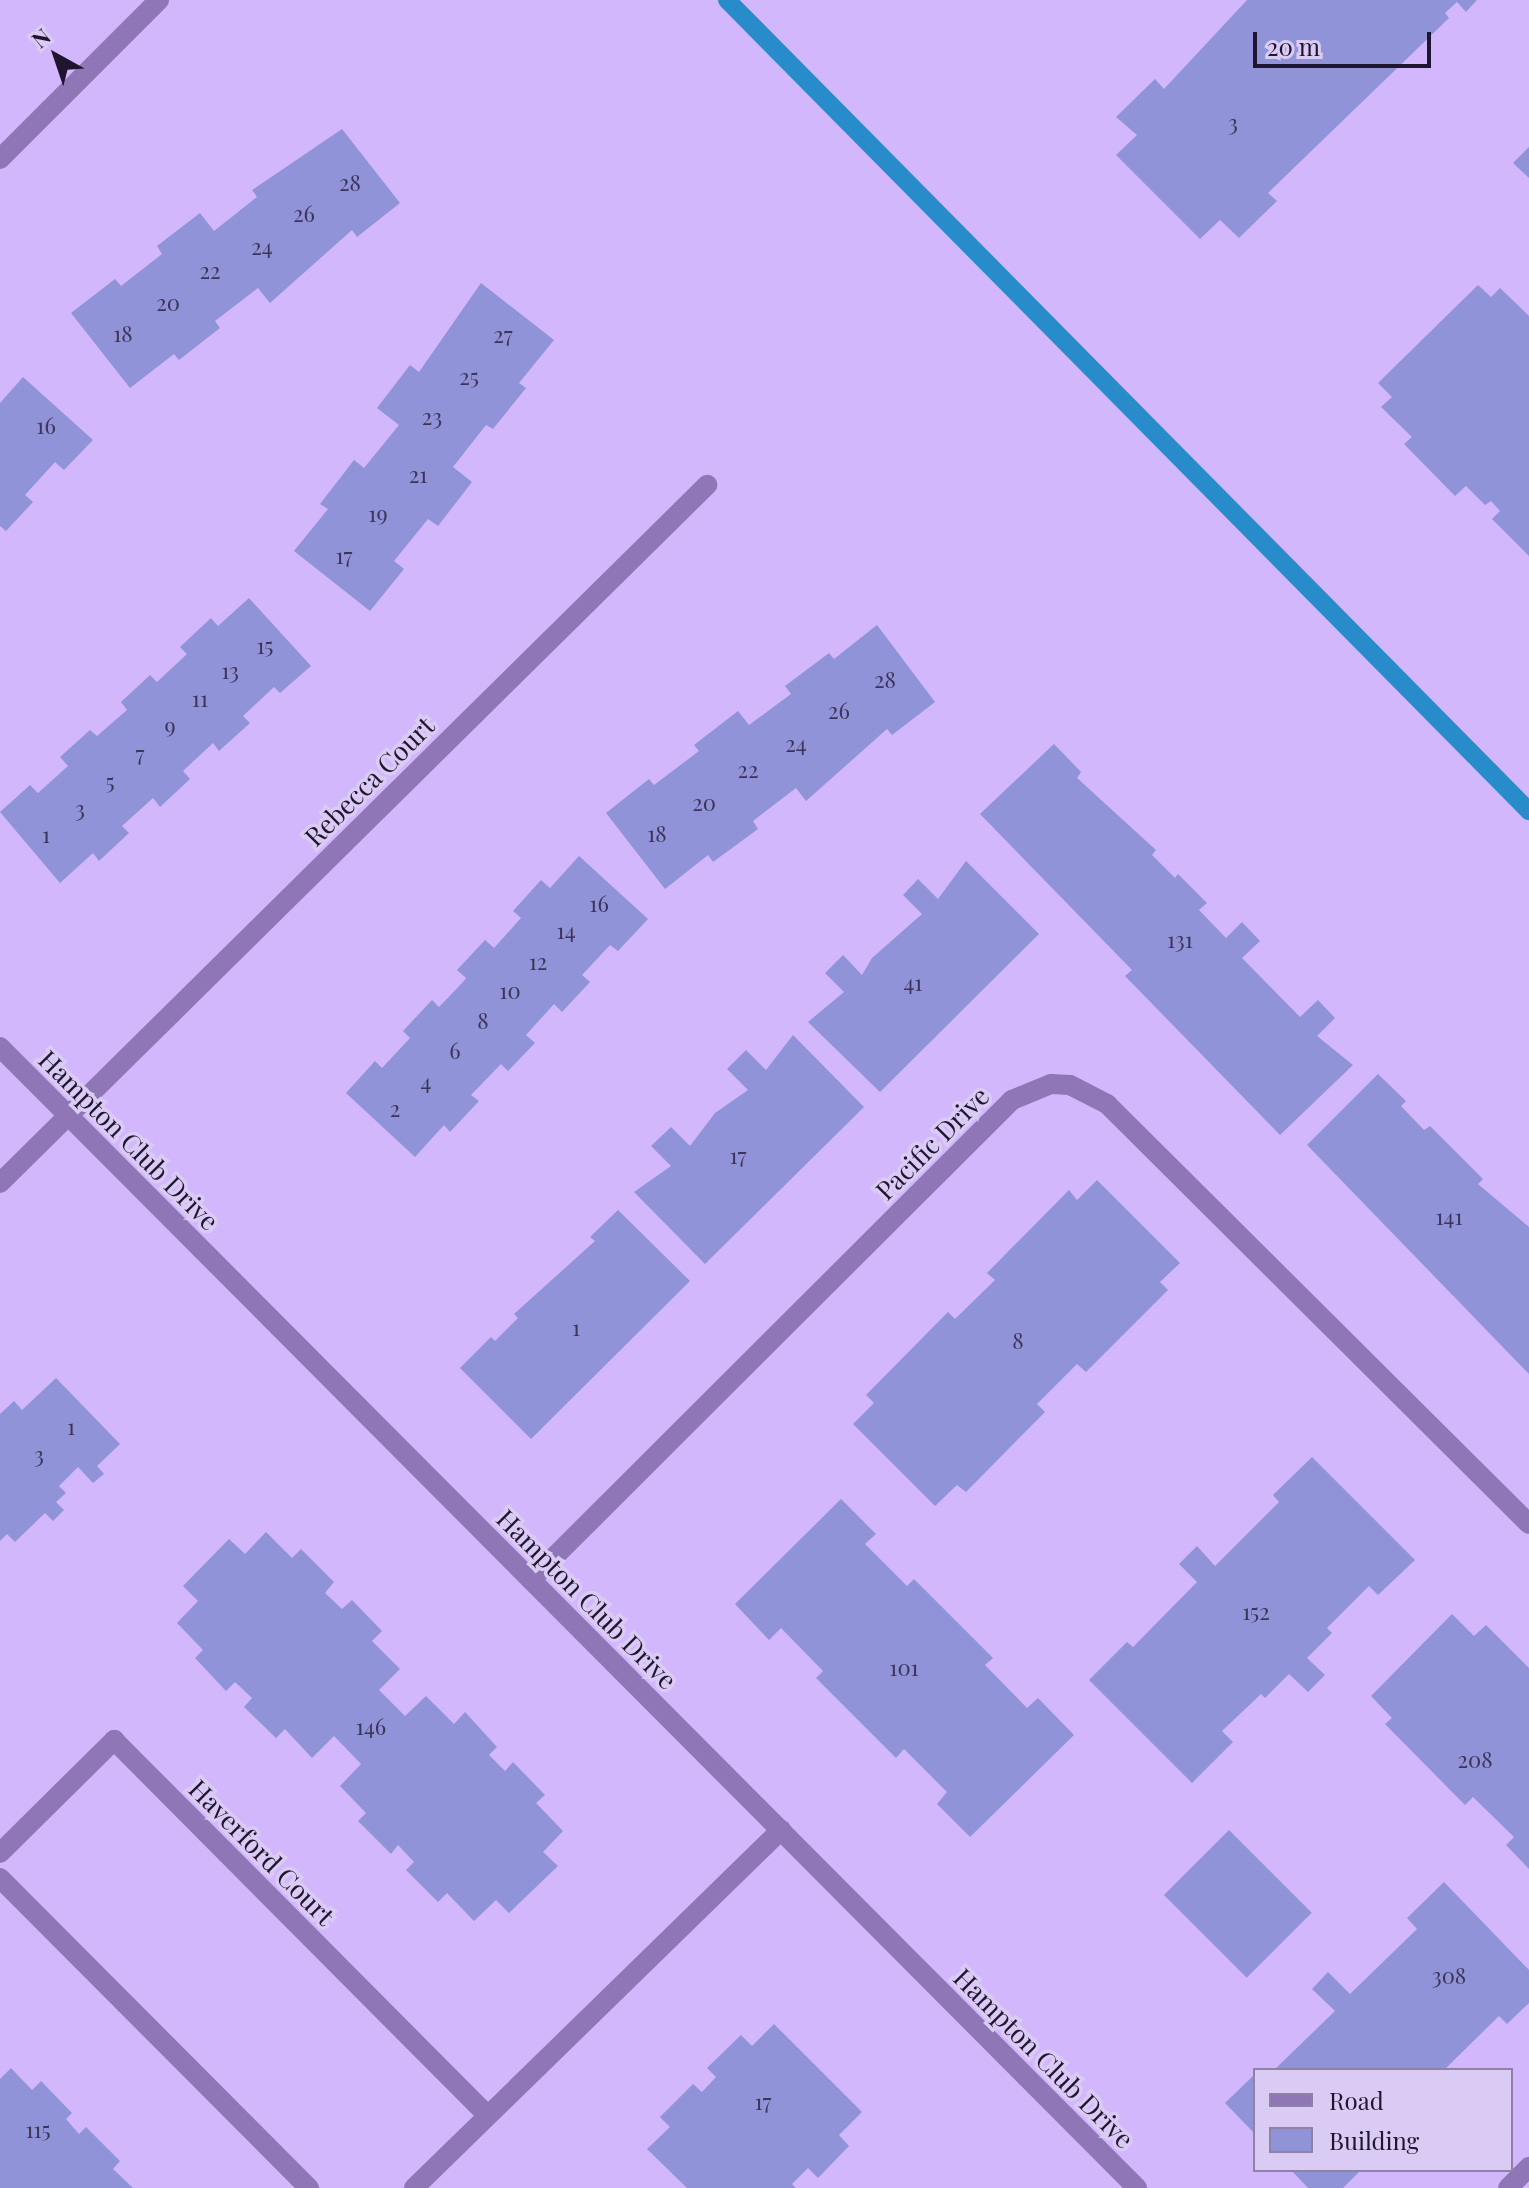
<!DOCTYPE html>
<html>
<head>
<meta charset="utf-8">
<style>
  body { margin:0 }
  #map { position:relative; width:1529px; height:2188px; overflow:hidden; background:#d2b7fd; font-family:"Playfair Display",serif }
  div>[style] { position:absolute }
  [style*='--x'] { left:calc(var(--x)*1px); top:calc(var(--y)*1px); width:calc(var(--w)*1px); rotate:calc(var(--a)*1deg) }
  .stream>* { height:18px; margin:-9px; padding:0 9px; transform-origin:9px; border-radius:9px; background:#298cca }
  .building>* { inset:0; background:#9093d8; transform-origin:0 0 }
  .minor>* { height:20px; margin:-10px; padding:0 10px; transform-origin:10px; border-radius:10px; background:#8f76b6 }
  span { translate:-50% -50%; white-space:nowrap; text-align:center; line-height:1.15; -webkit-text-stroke:7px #dacbf5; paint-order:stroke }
  .number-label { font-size:22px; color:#3c3459 }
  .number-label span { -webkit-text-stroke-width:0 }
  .street-label { font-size:26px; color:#20152f }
  .legend { position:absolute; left:1253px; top:2068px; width:260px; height:104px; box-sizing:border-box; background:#dacbf5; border:2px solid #9082a6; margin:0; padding:10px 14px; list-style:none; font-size:24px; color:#20152f }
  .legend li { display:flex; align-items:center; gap:16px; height:40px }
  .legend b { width:40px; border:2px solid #9082a6 }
  .north { position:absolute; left:16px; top:16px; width:80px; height:80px; -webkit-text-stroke:6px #dacbf5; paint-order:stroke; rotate:320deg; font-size:22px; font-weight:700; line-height:32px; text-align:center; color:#20152f }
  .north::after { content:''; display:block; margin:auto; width:28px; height:36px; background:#20152f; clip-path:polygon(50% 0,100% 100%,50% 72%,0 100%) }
  .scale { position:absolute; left:1253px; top:32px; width:178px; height:36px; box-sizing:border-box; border:4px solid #20152f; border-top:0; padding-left:10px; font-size:24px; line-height:28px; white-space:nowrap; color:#20152f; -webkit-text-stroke:6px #dacbf5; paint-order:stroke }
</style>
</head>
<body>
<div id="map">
  <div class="stream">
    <div style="--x:727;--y:0;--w:1141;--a:45.32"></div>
  </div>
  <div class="building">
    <div style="clip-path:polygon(1247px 0,1477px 0,1466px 12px,1457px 2px,1445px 13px,1449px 18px,1268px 193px,1277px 201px,1239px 238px,1220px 220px,1200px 239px,1116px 155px,1137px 135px,1116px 117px,1155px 79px,1164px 89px)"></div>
    <div style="clip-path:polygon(342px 129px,400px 203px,357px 237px,352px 230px,270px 303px,258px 288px,215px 321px,220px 328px,179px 360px,174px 354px,130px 388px,71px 313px,115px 279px,121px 286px,162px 254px,157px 246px,200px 213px,214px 231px,257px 197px,252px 190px)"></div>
    <div style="clip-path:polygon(1529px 147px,1529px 178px,1513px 163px)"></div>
    <div style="clip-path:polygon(481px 283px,554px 340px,519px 383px,526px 388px,493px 429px,486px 425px,453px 467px,472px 482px,438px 526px,428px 519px,394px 561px,404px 569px,370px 611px,294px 551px,328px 509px,320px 504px,354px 460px,364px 468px,399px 425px,377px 408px,410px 365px,419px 372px)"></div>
    <div style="clip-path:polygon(1478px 285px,1491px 297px,1500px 288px,1529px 316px,1529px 556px,1492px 519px,1500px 511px,1491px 501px,1485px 505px,1466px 486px,1455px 496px,1404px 444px,1412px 437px,1381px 407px,1392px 397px,1378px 383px)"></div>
    <div style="clip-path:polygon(23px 377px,93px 440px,64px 470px,55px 462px,25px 495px,33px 502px,6px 531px,0 526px,0 403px)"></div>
    <div style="clip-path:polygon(249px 598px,311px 666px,280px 693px,274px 687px,243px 716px,250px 723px,219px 751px,213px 743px,183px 771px,190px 779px,160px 807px,153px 798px,122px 826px,129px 833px,99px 861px,93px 853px,60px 883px,0 812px,30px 785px,38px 793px,68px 766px,60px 757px,90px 730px,97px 736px,127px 710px,121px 702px,150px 675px,157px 682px,187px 654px,180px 647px,211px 618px,218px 626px)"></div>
    <div style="clip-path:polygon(877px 625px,935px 702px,892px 735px,887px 729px,806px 801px,796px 788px,753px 821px,758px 829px,713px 862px,708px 855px,665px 889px,606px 813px,649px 779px,654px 785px,699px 751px,694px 745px,738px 711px,749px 725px,791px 694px,785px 686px,829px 653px,834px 659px)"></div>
    <div style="clip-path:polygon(1054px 744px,1081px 772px,1077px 778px,1156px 850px,1152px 855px,1175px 878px,1178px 874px,1207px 903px,1199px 910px,1226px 938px,1242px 922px,1260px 941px,1242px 958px,1300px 1017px,1318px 1000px,1335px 1018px,1317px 1036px,1353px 1065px,1280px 1135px,1125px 976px,1132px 970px,980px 814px)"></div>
    <div style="clip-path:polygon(579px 856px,648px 919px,618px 951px,610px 945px,582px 975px,590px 982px,562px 1012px,554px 1004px,526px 1035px,535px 1043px,508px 1071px,501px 1064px,471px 1095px,479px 1101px,450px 1132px,444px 1125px,415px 1157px,346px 1093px,375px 1061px,382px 1068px,410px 1038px,403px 1031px,432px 1000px,439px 1007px,463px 982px,466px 978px,457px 970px,485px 940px,494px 948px,521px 918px,513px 911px,541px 880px,550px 888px)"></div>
    <div style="clip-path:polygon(966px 861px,1039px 934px,880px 1092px,808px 1022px,844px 992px,825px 973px,843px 955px,862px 975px,872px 958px,922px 914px,903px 895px,918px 879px,938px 899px)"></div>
    <div style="clip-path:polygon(793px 1035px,864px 1107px,705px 1264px,634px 1192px,671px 1166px,651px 1146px,671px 1127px,690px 1146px,715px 1113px,748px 1090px,727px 1069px,746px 1050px,766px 1070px)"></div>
    <div style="clip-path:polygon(1378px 1074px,1406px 1101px,1401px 1106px,1424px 1130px,1430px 1126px,1483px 1179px,1478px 1184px,1529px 1227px,1529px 1374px,1307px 1145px)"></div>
    <div style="clip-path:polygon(1097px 1180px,1180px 1263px,1160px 1282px,1168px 1290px,1086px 1372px,1077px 1364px,1037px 1404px,1045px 1412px,966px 1492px,957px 1485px,935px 1506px,853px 1424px,874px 1403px,866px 1395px,948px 1312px,955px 1319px,995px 1280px,987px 1273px,1069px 1190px,1077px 1200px)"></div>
    <div style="clip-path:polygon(618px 1210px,690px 1281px,531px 1439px,460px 1368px,491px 1337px,495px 1341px,518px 1318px,514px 1314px,595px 1241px,590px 1237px)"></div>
    <div style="clip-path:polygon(56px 1378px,120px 1444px,97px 1466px,104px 1474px,93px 1483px,78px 1467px,59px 1486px,66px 1493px,56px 1502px,64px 1510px,53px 1521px,45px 1513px,15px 1542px,7px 1534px,0 1541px,0 1414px,14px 1401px,22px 1410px)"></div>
    <div style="clip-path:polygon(1312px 1457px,1415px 1560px,1378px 1595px,1369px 1586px,1327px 1628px,1332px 1633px,1307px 1658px,1325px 1675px,1308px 1692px,1289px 1674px,1265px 1698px,1261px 1694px,1222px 1731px,1233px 1742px,1192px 1783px,1089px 1680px,1127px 1642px,1133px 1647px,1197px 1582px,1179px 1564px,1197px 1546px,1215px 1566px,1279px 1502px,1273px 1495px)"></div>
    <div style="clip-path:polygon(841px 1499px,876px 1534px,865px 1544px,907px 1586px,914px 1579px,993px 1658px,985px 1665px,1027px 1708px,1038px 1698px,1074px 1735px,970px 1837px,937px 1804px,947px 1792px,904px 1749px,896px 1758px,816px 1678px,823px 1671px,781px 1628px,769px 1640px,735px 1604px)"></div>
    <div style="clip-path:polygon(266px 1532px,292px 1558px,301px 1549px,334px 1582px,325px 1593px,342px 1609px,352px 1600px,382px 1631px,372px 1641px,400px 1669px,379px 1690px,405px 1716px,426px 1696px,454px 1724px,465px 1712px,497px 1747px,489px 1755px,505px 1771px,513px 1762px,545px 1795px,536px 1803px,563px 1831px,543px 1852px,558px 1866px,509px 1913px,496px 1900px,474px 1921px,447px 1893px,438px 1902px,406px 1870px,414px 1862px,398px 1845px,391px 1854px,358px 1821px,366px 1813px,340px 1786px,361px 1764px,334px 1736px,312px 1758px,285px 1729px,276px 1738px,244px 1707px,252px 1698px,235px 1682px,226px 1691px,195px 1658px,203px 1650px,177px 1623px,198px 1601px,183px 1586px,229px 1539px,245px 1554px)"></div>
    <div style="clip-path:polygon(1452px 1614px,1474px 1636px,1486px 1625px,1529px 1668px,1529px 1869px,1506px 1845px,1514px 1837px,1473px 1797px,1465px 1805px,1385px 1724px,1392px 1718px,1371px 1696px)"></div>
    <div style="left:1229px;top:1830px;width:117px;height:92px;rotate:45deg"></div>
    <div style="clip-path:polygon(1444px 1882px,1529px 1970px,1529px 2003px,1507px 2024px,1499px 2016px,1444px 2070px,1274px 2070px,1335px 2011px,1312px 1989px,1328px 1972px,1350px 1994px,1417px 1929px,1407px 1918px)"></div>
    <div style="clip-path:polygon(774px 2024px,862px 2112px,839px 2135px,849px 2146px,818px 2178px,808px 2168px,792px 2184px,796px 2188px,687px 2188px,647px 2149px,670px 2127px,660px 2117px,693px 2084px,702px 2092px,716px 2077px,707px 2068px,741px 2035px,752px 2046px)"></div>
    <div style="clip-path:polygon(11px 2068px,32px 2090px,41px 2081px,72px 2113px,66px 2119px,79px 2134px,86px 2127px,120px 2161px,113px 2169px,133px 2188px,0 2188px,0 2079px)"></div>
    <div style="clip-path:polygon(1255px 2074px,1255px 2134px,1225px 2103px)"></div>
    <div style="clip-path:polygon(1291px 2170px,1361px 2170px,1343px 2188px,1308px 2188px)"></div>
  </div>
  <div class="minor">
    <div style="--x:0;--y:159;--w:225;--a:-45"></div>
    <div style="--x:0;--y:1047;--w:1611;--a:45.1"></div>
    <div style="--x:0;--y:1183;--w:994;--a:-44.63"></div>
    <div style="--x:531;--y:1580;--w:680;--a:-44.94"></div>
    <div style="--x:1012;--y:1100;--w:42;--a:-22.3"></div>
    <div style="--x:1051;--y:1084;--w:19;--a:3"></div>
    <div style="--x:1070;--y:1085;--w:42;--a:27.2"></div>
    <div style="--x:1107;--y:1104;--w:595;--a:44.86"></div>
    <div style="--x:0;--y:1853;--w:161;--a:-44.7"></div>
    <div style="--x:114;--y:1740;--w:529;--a:45.15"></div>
    <div style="--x:0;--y:1878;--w:438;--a:45.1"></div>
    <div style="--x:414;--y:2188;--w:513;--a:-44.29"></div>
    <div style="--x:1508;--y:2188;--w:30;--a:-45"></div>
  </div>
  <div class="number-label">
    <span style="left:1233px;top:123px">3</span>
    <span style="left:350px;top:183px">28</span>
    <span style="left:304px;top:214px">26</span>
    <span style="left:262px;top:247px">24</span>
    <span style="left:210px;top:271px">22</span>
    <span style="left:168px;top:303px">20</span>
    <span style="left:123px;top:334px">18</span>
    <span style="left:503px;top:335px">27</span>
    <span style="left:469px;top:377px">25</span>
    <span style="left:432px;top:417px">23</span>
    <span style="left:46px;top:426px">16</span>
    <span style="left:418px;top:475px">21</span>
    <span style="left:378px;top:514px">19</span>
    <span style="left:344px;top:556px">17</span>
    <span style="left:265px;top:646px">15</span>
    <span style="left:230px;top:671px">13</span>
    <span style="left:885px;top:680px">28</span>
    <span style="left:200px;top:699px">11</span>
    <span style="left:839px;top:711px">26</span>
    <span style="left:170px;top:726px">9</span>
    <span style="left:796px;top:744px">24</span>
    <span style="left:140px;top:754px">7</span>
    <span style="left:748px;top:770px">22</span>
    <span style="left:110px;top:782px">5</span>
    <span style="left:704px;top:803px">20</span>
    <span style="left:80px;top:809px">3</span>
    <span style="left:657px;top:834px">18</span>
    <span style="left:46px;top:835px">1</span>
    <span style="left:599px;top:904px">16</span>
    <span style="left:566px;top:931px">14</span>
    <span style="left:1180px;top:940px">131</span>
    <span style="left:538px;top:962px">12</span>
    <span style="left:913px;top:983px">41</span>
    <span style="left:510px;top:991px">10</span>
    <span style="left:483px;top:1021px">8</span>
    <span style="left:455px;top:1051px">6</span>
    <span style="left:426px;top:1082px">4</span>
    <span style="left:395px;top:1109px">2</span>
    <span style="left:738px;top:1156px">17</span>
    <span style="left:1449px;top:1217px">141</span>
    <span style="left:576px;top:1328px">1</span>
    <span style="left:1018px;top:1341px">8</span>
    <span style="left:71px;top:1427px">1</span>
    <span style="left:39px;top:1455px">3</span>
    <span style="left:1256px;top:1612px">152</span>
    <span style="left:904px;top:1668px">101</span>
    <span style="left:371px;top:1727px">146</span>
    <span style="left:1475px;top:1760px">208</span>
    <span style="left:1449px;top:1976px">308</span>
    <span style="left:763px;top:2102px">17</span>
    <span style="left:38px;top:2130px">115</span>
  </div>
  <div class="street-label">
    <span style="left:369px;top:781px;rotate:-45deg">Rebecca Court</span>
    <span style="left:129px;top:1140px;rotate:45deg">Hampton Club Drive</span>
    <span style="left:932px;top:1143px;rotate:-45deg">Pacific Drive</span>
    <span style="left:587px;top:1599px;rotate:45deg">Hampton Club Drive</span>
    <span style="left:262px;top:1852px;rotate:45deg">Haverford Court</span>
    <span style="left:1044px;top:2058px;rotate:45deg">Hampton Club Drive</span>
  </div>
  <ul class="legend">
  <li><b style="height:10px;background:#8f76b6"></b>Road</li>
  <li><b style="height:22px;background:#9093d8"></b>Building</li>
  </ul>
  <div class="north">N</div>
  <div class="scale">20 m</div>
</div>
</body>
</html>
